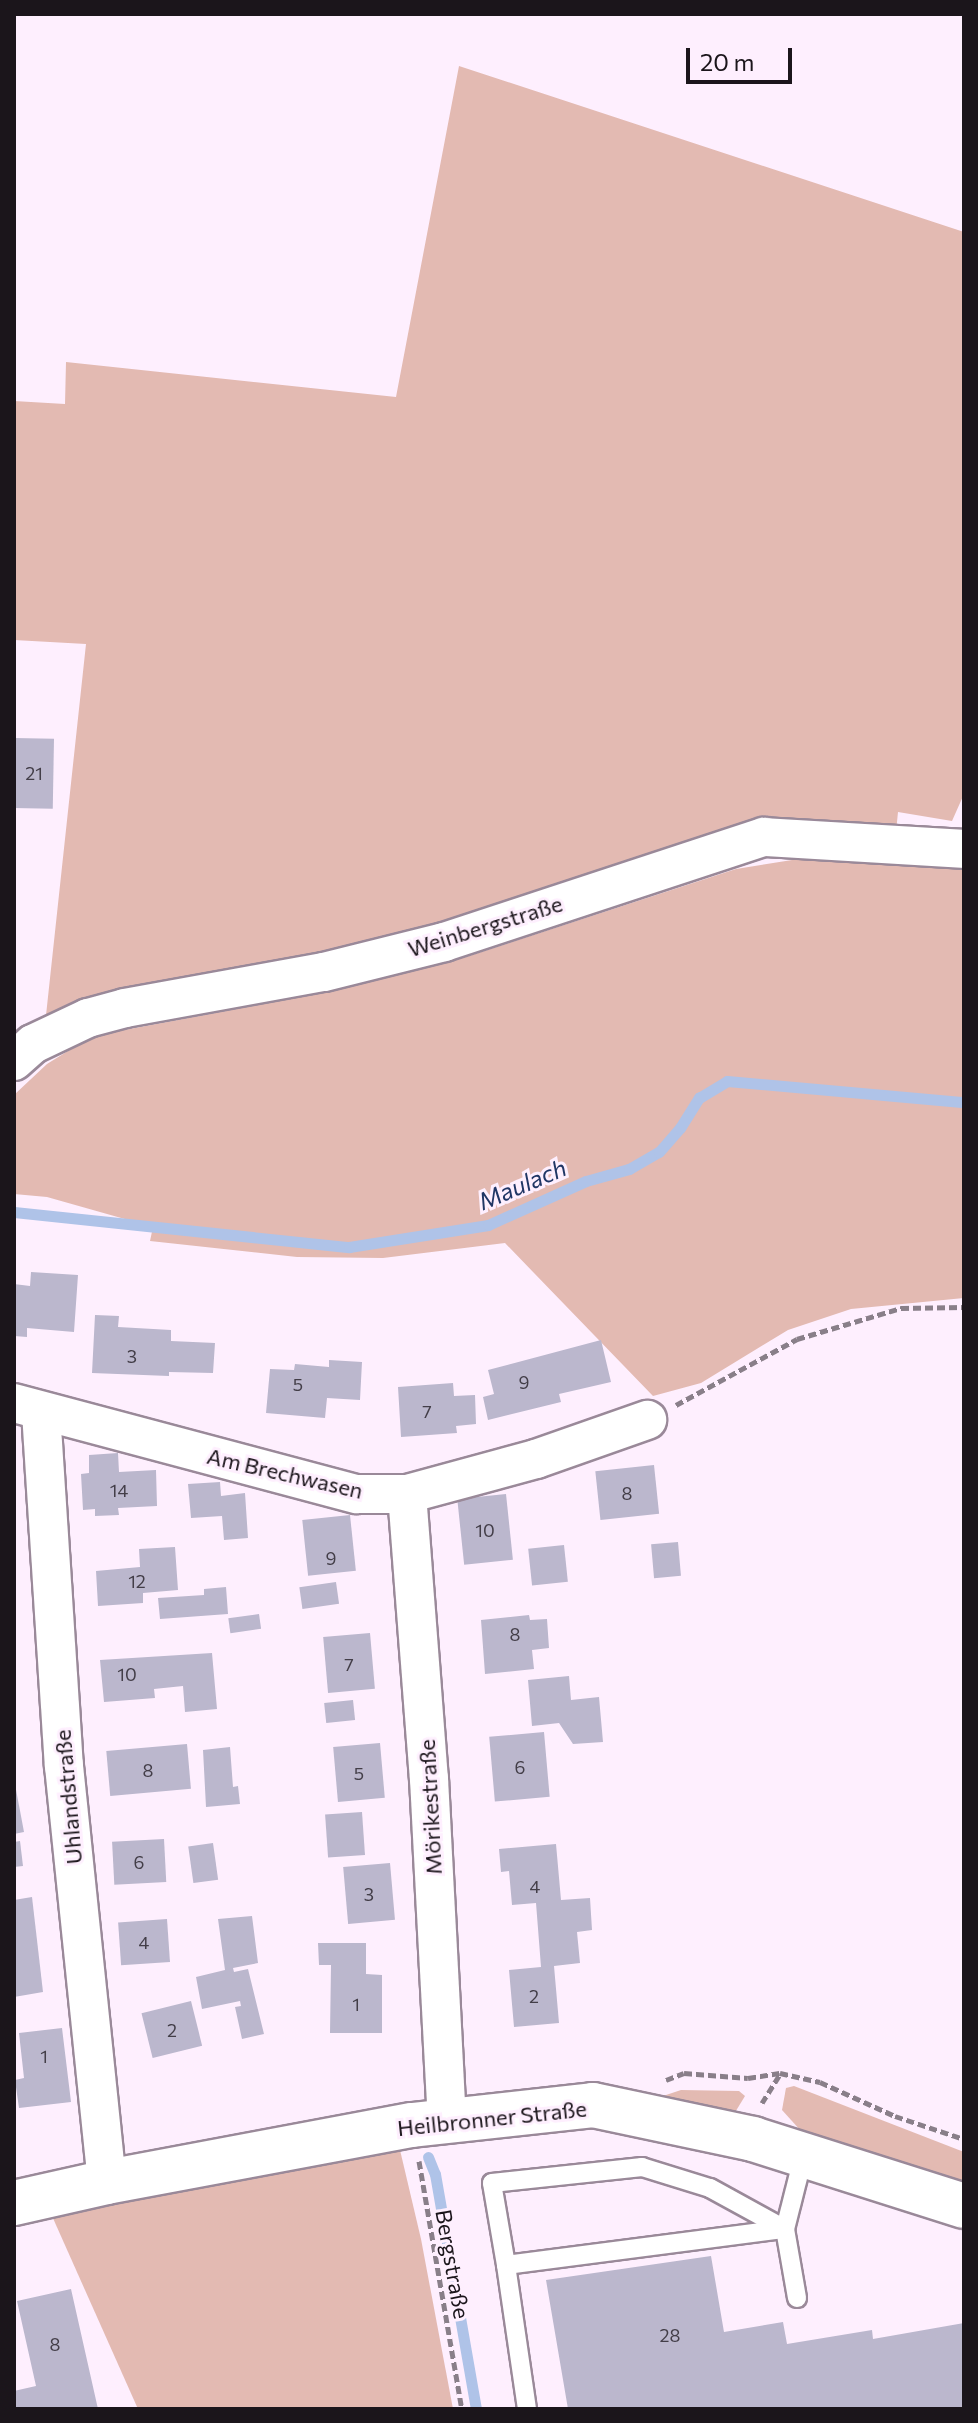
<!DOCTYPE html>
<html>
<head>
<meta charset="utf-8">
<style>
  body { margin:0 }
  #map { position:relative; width:978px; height:2423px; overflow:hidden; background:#feeffe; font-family:Commissioner,sans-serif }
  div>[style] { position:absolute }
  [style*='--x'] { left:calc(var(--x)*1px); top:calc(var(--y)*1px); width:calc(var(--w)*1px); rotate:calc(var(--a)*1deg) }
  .green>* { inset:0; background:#e3bab2 }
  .stream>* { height:11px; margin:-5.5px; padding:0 5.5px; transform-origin:5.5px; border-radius:5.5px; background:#afc3e8 }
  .building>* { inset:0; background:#bbb7cd; transform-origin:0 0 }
  .path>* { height:5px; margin-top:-2.5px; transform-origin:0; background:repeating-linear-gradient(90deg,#897f89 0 8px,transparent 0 12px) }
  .roads { filter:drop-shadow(2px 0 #9a8999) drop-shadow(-2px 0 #9a8999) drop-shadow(0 2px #9a8999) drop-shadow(0 -2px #9a8999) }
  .service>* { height:18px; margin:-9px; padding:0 9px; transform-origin:9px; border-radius:9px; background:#fff }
  .minor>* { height:38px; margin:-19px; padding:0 19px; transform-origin:19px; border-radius:19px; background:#fff }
  .secondary>* { height:44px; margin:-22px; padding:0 22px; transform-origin:22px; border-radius:22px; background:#fff }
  span { translate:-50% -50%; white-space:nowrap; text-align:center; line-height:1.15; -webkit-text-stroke:6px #feeffe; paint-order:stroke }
  .number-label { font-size:18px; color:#433e48 }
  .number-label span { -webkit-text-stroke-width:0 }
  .street-label { font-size:22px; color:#1b151b }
  .water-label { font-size:24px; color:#203665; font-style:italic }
  .frame { position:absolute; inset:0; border:16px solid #1b151b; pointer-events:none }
  .scale { position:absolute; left:686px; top:48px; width:106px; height:36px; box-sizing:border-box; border:4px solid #1b151b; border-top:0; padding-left:10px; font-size:24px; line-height:28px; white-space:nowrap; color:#1b151b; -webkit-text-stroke:6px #feeffe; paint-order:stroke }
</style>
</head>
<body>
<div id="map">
  <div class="green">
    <div style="clip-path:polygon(459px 66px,964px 232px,964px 794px,952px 821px,898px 812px,896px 832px,884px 831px,488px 915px,44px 1034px,86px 644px,14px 640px,14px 401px,65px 404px,66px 362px,396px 397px)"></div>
    <div style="clip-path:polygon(811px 857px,964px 861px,964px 1298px,851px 1309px,788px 1330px,701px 1383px,653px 1396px,505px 1243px,383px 1258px,297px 1257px,150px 1241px,153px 1227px,47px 1197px,14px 1194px,14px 1095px,47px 1064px,92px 1036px,317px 994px,466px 957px,736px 869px)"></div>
    <div style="clip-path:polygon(794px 2086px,964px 2152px,964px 2184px,801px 2131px,782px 2110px,786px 2088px)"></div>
    <div style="clip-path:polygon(681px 2090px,739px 2091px,745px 2096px,731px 2119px,642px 2103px)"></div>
    <div style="clip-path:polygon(386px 2149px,400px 2150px,421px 2239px,453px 2409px,138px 2409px,52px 2216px)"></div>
  </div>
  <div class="stream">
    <div style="--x:14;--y:1212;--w:337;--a:6"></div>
    <div style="--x:349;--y:1247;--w:141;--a:-9"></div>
    <div style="--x:488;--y:1225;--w:107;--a:-24.2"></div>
    <div style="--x:586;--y:1181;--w:45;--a:-15.6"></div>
    <div style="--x:629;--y:1169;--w:34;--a:-30"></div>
    <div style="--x:659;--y:1152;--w:32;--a:-49"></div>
    <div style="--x:680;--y:1128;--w:36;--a:-58"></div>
    <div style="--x:699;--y:1098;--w:33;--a:-31"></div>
    <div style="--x:727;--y:1081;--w:238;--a:5.1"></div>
    <div style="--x:428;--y:2157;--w:18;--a:68"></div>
    <div style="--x:435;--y:2174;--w:239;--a:80.1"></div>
  </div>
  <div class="building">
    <div style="left:14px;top:738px;width:40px;height:70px;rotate:1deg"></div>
    <div style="clip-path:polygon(31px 1272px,78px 1275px,74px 1332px,27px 1328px,27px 1337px,14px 1336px,14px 1284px,30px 1286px)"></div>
    <div style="clip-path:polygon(95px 1315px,119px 1316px,118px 1327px,171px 1330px,171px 1341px,215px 1343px,213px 1373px,169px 1372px,169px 1376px,92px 1373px)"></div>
    <div style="clip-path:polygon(601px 1340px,611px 1382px,559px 1394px,561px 1402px,488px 1420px,483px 1397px,494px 1394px,488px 1370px)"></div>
    <div style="clip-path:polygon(329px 1360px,362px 1362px,360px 1400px,327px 1398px,325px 1418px,266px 1413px,270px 1369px,294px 1370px,295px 1364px,329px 1367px)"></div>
    <div style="clip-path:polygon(453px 1383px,454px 1396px,475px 1395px,476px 1424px,456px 1426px,457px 1433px,401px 1437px,398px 1387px)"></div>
    <div style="clip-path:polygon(118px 1453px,119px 1472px,156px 1470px,157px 1506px,118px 1508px,119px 1515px,95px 1516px,95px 1509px,83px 1510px,81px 1474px,89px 1473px,89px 1455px)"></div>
    <div style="left:654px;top:1465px;width:49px;height:59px;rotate:84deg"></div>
    <div style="clip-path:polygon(220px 1482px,221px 1496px,245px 1493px,248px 1538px,224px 1540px,222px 1516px,191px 1518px,188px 1484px)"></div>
    <div style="left:506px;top:1494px;width:66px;height:49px;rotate:84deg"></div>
    <div style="left:350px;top:1515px;width:56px;height:48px;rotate:84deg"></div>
    <div style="left:678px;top:1542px;width:34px;height:27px;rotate:85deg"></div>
    <div style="left:564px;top:1545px;width:37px;height:36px;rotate:84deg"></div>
    <div style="clip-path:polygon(175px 1547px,178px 1590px,143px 1593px,143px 1603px,98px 1606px,96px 1571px,140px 1567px,139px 1549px)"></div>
    <div style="left:336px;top:1582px;width:22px;height:37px;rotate:82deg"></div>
    <div style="clip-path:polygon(226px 1587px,228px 1614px,160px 1619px,158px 1598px,204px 1595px,204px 1589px)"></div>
    <div style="left:259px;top:1614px;width:15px;height:31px;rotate:82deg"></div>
    <div style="clip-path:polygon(529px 1615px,530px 1620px,547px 1619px,549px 1648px,532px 1650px,534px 1669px,485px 1674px,481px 1620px)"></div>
    <div style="left:370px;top:1633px;width:56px;height:47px;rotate:85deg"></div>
    <div style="clip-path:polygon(212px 1653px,217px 1709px,185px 1712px,183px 1686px,154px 1689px,155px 1698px,104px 1702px,100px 1660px)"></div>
    <div style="clip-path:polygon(569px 1676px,571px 1700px,599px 1697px,603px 1742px,573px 1744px,559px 1723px,532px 1726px,528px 1680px)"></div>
    <div style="left:353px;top:1700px;width:20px;height:29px;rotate:84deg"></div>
    <div style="left:544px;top:1732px;width:65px;height:55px;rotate:85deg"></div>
    <div style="left:380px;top:1743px;width:55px;height:47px;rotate:85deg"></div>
    <div style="left:187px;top:1744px;width:45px;height:81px;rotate:85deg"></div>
    <div style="clip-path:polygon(230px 1747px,233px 1787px,238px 1786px,240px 1804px,206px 1807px,203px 1750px)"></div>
    <div style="clip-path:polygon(14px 1779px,24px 1832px,14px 1834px)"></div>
    <div style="left:362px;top:1812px;width:43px;height:37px;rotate:86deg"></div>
    <div style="left:164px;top:1839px;width:43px;height:52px;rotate:87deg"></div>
    <div style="clip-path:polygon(20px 1841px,23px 1866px,14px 1867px,14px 1842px)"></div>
    <div style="left:213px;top:1843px;width:37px;height:25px;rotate:82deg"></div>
    <div style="clip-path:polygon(556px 1844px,561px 1900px,590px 1898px,592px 1930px,577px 1932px,580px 1963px,554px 1966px,559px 2023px,514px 2027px,509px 1970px,541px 1967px,536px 1903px,512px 1905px,509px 1871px,501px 1872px,499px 1849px)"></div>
    <div style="left:390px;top:1863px;width:57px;height:47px;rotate:85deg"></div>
    <div style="clip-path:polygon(32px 1897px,43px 1992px,14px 1997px,14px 1900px)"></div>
    <div style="clip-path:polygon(252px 1916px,258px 1963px,233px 1968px,234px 1972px,248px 1969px,264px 2034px,242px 2039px,235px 2007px,241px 2006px,240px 2001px,202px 2009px,196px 1977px,225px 1970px,218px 1919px)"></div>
    <div style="left:167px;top:1919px;width:43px;height:49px;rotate:86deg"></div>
    <div style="clip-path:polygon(318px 1943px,366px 1943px,366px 1974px,382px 1975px,382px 2033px,330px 2033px,331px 1965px,319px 1965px)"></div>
    <div style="left:191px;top:2001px;width:46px;height:51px;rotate:76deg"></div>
    <div style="clip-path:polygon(62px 2028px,71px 2102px,19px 2108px,15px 2080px,24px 2078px,19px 2033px)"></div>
    <div style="clip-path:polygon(711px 2256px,724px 2332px,783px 2322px,787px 2344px,872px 2330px,873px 2339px,964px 2323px,964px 2409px,568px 2409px,546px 2280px)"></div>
    <div style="clip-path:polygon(71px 2289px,98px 2409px,14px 2409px,14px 2391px,36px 2386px,17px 2301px)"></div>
  </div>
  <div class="path">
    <div style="--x:14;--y:15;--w:1;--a:-90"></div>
    <div style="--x:676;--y:1405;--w:138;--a:-28.6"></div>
    <div style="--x:797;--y:1339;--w:109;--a:-16.6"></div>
    <div style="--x:901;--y:1308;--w:63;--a:-0.9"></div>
    <div style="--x:666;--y:2080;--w:19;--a:-21"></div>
    <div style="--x:684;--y:2073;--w:64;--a:4.5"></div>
    <div style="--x:748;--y:2078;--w:32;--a:-9"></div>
    <div style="--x:780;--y:2073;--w:41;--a:12.7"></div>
    <div style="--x:820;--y:2082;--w:82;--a:24.4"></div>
    <div style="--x:895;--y:2116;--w:73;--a:18.4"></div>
    <div style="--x:762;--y:2103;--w:34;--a:-58"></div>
    <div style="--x:419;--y:2161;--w:252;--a:80.2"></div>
  </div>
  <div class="roads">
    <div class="service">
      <div style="--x:506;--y:2265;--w:83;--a:-99.7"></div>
      <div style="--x:492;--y:2183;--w:151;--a:-6.1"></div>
      <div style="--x:642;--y:2167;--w:71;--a:17.2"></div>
      <div style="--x:710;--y:2188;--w:85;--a:28.7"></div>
      <div style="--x:785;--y:2229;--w:70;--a:80.1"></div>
      <div style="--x:527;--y:2409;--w:146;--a:-98.3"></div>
      <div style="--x:506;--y:2265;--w:281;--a:-7.4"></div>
      <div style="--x:785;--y:2229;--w:77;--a:-75.8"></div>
    </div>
    <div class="minor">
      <div style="--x:14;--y:1061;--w:25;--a:-42"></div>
      <div style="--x:33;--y:1044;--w:61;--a:-25.3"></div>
      <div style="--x:88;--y:1018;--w:38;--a:-15"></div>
      <div style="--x:125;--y:1008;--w:202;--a:-10.3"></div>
      <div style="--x:324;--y:972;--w:124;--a:-14"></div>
      <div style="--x:444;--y:942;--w:337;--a:-18.2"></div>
      <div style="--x:764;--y:837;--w:200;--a:3.4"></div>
      <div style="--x:14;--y:1403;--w:355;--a:14.9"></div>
      <div style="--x:357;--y:1494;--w:50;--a:0"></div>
      <div style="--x:407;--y:1494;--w:134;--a:-15.2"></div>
      <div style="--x:536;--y:1459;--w:118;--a:-19.4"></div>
      <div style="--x:41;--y:1412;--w:355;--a:86.3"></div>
      <div style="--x:64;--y:1766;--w:418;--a:84.1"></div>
      <div style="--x:407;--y:1494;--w:286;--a:85.6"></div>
      <div style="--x:429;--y:1779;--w:342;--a:87"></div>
    </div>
    <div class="secondary">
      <div style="--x:14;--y:2203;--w:95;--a:-12.7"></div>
      <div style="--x:107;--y:2182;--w:310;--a:-10.6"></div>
      <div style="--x:412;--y:2125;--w:182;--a:-6.3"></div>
      <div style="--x:593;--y:2105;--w:164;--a:12"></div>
      <div style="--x:753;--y:2139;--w:221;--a:17.6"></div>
    </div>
  </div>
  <div class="number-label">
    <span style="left:34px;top:773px">21</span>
    <span style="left:132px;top:1356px">3</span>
    <span style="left:524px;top:1382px">9</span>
    <span style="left:298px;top:1384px">5</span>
    <span style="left:427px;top:1411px">7</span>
    <span style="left:119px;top:1490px">14</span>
    <span style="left:627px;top:1493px">8</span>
    <span style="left:485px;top:1530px">10</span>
    <span style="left:331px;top:1558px">9</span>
    <span style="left:137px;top:1581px">12</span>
    <span style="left:515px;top:1634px">8</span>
    <span style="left:349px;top:1664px">7</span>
    <span style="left:127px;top:1674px">10</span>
    <span style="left:520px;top:1767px">6</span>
    <span style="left:148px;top:1770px">8</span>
    <span style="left:359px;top:1773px">5</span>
    <span style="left:139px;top:1862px">6</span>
    <span style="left:535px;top:1886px">4</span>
    <span style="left:369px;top:1894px">3</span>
    <span style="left:144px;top:1942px">4</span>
    <span style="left:534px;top:1996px">2</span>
    <span style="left:356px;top:2004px">1</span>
    <span style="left:172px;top:2030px">2</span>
    <span style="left:44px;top:2056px">1</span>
    <span style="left:670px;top:2335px">28</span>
    <span style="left:55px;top:2344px">8</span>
  </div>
  <div class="street-label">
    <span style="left:485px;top:926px;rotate:-17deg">Weinbergstraße</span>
    <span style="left:285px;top:1473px;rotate:13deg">Am Brechwasen</span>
    <span style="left:68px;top:1797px;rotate:-95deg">Uhlandstraße</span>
    <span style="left:430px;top:1807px;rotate:-93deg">Mörikestraße</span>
    <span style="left:492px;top:2118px;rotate:-6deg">Heilbronner Straße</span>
    <span style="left:453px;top:2264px;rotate:80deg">Bergstraße</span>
  </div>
  <div class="water-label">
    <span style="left:522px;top:1184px;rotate:-23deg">Maulach</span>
  </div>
  <div class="frame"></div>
  <div class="scale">20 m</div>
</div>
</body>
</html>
